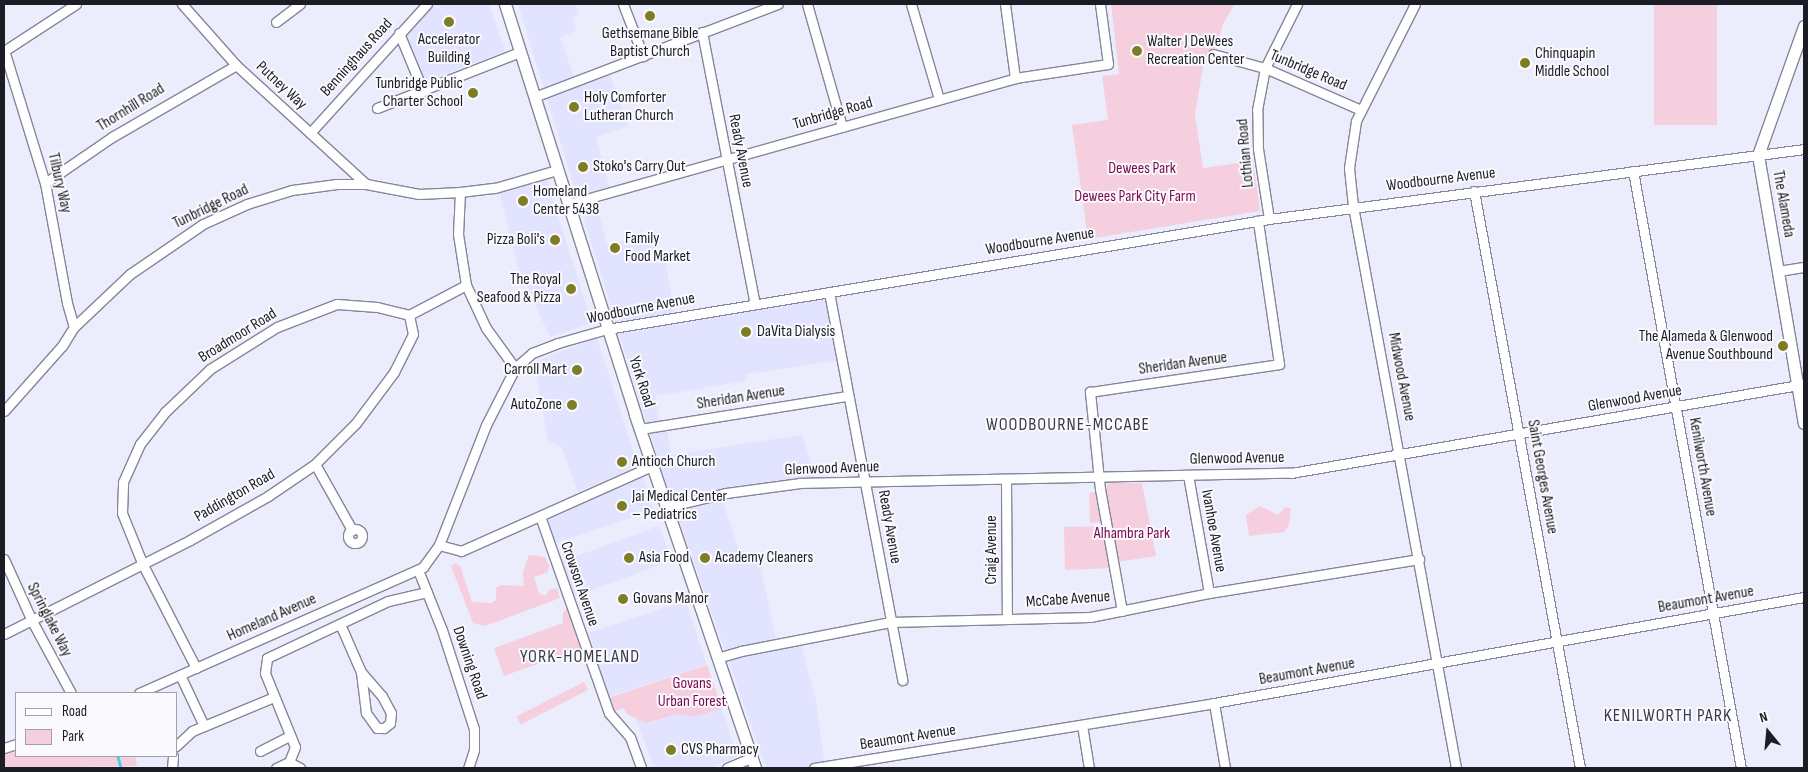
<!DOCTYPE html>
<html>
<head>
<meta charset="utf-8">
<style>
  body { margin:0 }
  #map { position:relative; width:1808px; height:772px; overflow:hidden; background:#ebecfc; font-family:"Sofia Sans Condensed",sans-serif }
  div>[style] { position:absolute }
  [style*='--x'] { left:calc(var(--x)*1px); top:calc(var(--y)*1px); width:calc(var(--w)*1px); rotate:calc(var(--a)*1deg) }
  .built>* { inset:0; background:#e2e4ff; transform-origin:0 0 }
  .green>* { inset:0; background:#f5cfde; transform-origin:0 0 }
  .stream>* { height:2.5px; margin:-1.25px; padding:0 1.25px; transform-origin:1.25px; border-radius:1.25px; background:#42d2ee }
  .roads { filter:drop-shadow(1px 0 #858698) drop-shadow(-1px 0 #858698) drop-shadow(0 1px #858698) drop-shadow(0 -1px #858698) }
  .minor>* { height:9px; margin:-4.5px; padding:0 4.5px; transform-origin:4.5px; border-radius:4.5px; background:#fff }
  .minor>.ring { margin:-4.5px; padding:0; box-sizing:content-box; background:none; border:9px solid #fff; border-radius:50% }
  .major>* { height:11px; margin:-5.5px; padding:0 5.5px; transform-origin:5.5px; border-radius:5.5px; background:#fff }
  .dots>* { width:14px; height:14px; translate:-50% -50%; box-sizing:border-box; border:2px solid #fafafe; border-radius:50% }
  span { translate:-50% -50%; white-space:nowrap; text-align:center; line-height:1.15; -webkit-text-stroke:4px #fafafe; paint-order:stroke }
  .poi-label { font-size:16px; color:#1c1d24 }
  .left { translate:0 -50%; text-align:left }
  .right { translate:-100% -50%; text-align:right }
  .street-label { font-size:16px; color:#1c1d24 }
  .park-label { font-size:16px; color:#7d094c }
  .neighbourhood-label { font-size:18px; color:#3a3a4a; letter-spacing:1px }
  .frame { position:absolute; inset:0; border:5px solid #1c1d24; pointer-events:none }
  .legend { position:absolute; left:15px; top:692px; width:162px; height:65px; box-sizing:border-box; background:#fafafe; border:1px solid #a1a2a7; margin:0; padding:6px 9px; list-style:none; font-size:15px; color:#1c1d24 }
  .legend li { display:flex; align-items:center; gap:10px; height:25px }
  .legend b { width:25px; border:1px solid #a1a2a7 }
  .north { position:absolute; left:1743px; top:707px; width:50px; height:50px; -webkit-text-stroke:4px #fafafe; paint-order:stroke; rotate:343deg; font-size:14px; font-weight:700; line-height:20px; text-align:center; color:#1c1d24 }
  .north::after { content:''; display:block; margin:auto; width:18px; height:22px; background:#1c1d24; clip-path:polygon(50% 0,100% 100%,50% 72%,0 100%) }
</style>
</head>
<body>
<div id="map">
  <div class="built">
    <div style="clip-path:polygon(419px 4px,489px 4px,505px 51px,423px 83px,404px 34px,426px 11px)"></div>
    <div style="clip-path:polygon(518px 4px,575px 4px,579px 15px,572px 18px,576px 31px,560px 37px,576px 82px,608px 70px,628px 126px,596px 137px,611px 193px,595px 198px,607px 245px,652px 233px,657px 254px,664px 253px,675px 317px,828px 293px,842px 360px,746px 374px,746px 381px,656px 396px,660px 426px,667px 426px,671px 455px,802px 435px,818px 485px,721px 496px,743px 563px,759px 560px,777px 644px,800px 640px,816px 701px,825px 768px,840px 766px,841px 768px,766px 768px,658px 460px)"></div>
    <div style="clip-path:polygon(546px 177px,592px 323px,550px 337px,519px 270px,499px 191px)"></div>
    <div style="clip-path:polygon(597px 338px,638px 466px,578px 492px,561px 446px,548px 442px,535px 362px)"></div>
    <div style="clip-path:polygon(643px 477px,654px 510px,553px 544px,545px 520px)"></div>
    <div style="left:659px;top:526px;width:37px;height:106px;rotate:70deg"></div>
    <div style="left:686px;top:601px;width:67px;height:107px;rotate:72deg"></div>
    <div style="clip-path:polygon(722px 708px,737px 757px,710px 768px,654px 768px,636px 719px,652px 722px,678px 714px,693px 717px)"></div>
  </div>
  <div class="green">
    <div style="clip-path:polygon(1111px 4px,1235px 4px,1223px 24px,1217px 46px,1204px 60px,1195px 115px,1203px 168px,1253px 161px,1260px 211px,1088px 239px,1072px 125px,1108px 120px,1102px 76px,1119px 74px)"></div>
    <div style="left:1654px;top:4px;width:63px;height:121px"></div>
    <div style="clip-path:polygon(1109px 483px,1142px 483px,1156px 556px,1117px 562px,1105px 488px)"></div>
    <div style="clip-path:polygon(1097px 492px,1102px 522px,1090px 523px,1089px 493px)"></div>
    <div style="clip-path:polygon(1260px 506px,1278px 515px,1285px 507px,1291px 508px,1289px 525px,1284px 532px,1249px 536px,1246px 515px)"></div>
    <div style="clip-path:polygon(1103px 526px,1111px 568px,1065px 570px,1064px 527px)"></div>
    <div style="clip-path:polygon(529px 555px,545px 557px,549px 566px,548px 572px,534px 577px,539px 593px,546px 596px,549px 590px,557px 588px,560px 598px,485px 626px,473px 623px,451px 566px,455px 563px,460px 566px,472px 602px,491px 603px,496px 600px,496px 588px,501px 585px,524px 586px,523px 572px)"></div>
    <div style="clip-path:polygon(567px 608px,582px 648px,504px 676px,494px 648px,563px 623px,563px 613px)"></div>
    <div style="clip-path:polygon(707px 665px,722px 708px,720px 709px,693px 717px,678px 714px,646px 723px,627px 714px,623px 708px,613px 712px,608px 698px)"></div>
    <div style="left:584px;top:682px;width:9px;height:76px;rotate:63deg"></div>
    <div style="clip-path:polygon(16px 751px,16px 756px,135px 756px,137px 766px,4px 768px,4px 755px)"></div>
  </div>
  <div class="stream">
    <div style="--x:118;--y:756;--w:12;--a:76"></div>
  </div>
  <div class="roads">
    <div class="minor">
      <div style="--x:182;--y:4;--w:81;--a:48.5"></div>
      <div style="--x:236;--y:65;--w:176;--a:42.5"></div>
      <div style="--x:623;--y:4;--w:56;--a:69"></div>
      <div style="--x:807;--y:4;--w:128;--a:74.1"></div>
      <div style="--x:911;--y:4;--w:99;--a:73.6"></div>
      <div style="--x:1005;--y:4;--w:75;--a:82.3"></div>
      <div style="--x:1415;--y:4;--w:131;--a:116.8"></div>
      <div style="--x:1356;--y:121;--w:48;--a:98.5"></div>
      <div style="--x:1349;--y:168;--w:38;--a:84"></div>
      <div style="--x:1353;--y:206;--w:571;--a:79.61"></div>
      <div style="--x:276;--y:22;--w:30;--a:-37"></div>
      <div style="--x:702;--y:32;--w:277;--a:79"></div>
      <div style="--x:399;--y:33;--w:63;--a:67.5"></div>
      <div style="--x:4;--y:50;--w:139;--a:72.9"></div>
      <div style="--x:45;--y:183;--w:122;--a:79.6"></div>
      <div style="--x:67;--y:303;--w:25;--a:74"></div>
      <div style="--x:4;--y:51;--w:86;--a:-33.1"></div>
      <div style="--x:1213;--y:54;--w:54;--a:15.1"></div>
      <div style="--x:1265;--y:68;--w:105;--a:23.6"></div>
      <div style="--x:534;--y:97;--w:261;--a:-20.9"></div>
      <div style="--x:377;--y:108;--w:154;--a:-21.4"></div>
      <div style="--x:310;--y:133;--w:174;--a:-47.8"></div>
      <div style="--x:1633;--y:171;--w:607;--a:79.75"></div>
      <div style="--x:45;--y:183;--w:81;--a:-34.5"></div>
      <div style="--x:112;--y:137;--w:143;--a:-30.1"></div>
      <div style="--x:1474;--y:191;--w:587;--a:79.59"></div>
      <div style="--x:460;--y:192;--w:42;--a:92.7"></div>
      <div style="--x:458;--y:234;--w:52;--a:81.1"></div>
      <div style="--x:466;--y:285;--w:47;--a:65.1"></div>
      <div style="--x:486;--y:328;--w:49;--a:54.1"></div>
      <div style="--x:568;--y:204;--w:464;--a:-15.7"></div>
      <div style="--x:1015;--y:78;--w:94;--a:-8.6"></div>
      <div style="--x:1108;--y:64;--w:61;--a:-97.6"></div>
      <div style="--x:1269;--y:219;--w:71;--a:-98.9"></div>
      <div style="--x:1258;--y:149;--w:39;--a:-91"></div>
      <div style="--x:1257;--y:110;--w:43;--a:-79.2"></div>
      <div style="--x:1265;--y:68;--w:72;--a:-63.4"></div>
      <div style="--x:1778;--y:271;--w:26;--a:-9"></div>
      <div style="--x:829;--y:292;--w:395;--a:79.3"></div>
      <div style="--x:409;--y:315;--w:64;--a:-27.8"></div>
      <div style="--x:4;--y:411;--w:87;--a:-48.3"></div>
      <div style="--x:62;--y:346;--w:22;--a:-58"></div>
      <div style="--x:74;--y:327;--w:77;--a:-43.4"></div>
      <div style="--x:130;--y:274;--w:88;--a:-34.4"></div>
      <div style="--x:203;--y:224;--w:48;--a:-24.4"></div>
      <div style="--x:247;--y:204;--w:47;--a:-17.3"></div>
      <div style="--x:292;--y:190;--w:45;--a:-7.6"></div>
      <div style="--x:337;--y:184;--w:29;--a:0"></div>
      <div style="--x:366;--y:184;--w:54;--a:10.7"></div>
      <div style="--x:419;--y:194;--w:41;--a:-2.8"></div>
      <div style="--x:460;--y:192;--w:35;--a:-7"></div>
      <div style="--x:495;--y:188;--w:65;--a:-16.2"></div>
      <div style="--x:640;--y:429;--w:210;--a:-9.1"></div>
      <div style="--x:315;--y:464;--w:76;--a:60.7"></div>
      <div style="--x:1188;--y:475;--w:120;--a:79.9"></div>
      <div style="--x:1006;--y:481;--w:138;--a:89.6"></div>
      <div style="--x:666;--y:507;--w:62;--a:-13.1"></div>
      <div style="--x:726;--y:493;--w:75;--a:-7.7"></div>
      <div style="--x:800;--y:483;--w:491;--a:-1.2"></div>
      <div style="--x:1291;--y:473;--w:521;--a:-9.84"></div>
      <div style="--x:540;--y:516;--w:209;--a:70.7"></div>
      <div style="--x:609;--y:713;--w:32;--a:49"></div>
      <div style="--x:630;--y:737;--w:33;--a:70"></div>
      <div class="ring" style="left:348px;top:529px;width:5px;height:5px"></div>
      <div style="--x:439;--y:545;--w:23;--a:15"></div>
      <div style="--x:461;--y:551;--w:209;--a:-24"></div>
      <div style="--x:4;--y:559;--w:68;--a:65.7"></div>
      <div style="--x:32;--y:621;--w:82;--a:61.6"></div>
      <div style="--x:418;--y:570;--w:65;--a:68.2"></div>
      <div style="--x:442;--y:630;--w:104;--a:72.1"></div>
      <div style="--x:474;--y:729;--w:21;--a:90"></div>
      <div style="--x:474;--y:750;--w:19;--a:108"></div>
      <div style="--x:1122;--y:611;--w:124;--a:-100.2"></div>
      <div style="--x:1100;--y:489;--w:98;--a:-95.9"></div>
      <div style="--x:1090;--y:392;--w:191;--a:-8.4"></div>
      <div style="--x:1279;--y:364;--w:145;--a:-98.4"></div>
      <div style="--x:340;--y:624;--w:52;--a:66.4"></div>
      <div style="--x:4;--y:634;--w:208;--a:-26.8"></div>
      <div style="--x:190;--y:540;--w:90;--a:-29.4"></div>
      <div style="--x:268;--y:496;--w:57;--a:-34.2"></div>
      <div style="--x:315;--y:464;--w:58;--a:-45"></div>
      <div style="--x:356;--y:423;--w:64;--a:-53.3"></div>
      <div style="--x:394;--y:372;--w:42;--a:-63.4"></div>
      <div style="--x:413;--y:334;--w:19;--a:-102"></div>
      <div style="--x:717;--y:658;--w:25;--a:-16"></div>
      <div style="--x:741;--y:651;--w:152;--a:-11"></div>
      <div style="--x:890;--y:622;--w:200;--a:-1.4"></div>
      <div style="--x:1090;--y:617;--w:121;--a:-11.4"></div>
      <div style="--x:1209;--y:593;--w:213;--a:-9.2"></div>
      <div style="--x:196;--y:668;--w:116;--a:-117.2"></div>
      <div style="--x:143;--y:565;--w:56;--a:-112"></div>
      <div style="--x:122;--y:513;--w:31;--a:-88"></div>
      <div style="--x:123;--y:482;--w:42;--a:-65.9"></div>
      <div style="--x:140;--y:444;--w:41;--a:-52"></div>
      <div style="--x:165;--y:412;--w:62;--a:-43.7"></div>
      <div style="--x:210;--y:369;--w:79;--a:-32.1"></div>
      <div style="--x:277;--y:327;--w:64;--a:-21"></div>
      <div style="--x:337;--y:304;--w:40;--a:4.3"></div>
      <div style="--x:377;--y:307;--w:33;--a:14"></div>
      <div style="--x:361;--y:672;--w:32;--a:49"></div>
      <div style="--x:382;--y:696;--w:19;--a:62"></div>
      <div style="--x:391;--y:713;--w:10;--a:96"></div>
      <div style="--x:390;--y:723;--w:8;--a:140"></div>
      <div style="--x:384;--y:728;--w:7;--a:180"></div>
      <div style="--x:377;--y:728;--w:19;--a:-126"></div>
      <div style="--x:366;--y:713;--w:41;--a:-97"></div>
      <div style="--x:180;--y:675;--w:56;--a:64.8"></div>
      <div style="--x:139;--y:693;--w:311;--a:-23.9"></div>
      <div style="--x:423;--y:567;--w:27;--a:-54"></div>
      <div style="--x:439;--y:545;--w:129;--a:-68.6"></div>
      <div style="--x:486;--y:425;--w:64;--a:-63"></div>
      <div style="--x:515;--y:368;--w:23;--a:-41"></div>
      <div style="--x:532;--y:353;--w:28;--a:-21"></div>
      <div style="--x:558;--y:343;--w:51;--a:-15.9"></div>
      <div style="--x:607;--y:329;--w:671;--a:-9.43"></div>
      <div style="--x:1269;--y:219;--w:540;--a:-7.45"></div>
      <div style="--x:1214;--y:703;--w:66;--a:80.4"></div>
      <div style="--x:1082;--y:725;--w:44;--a:80.8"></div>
      <div style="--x:176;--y:746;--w:22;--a:-43"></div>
      <div style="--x:192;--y:731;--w:89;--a:-22.5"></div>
      <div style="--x:4;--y:748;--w:13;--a:-18"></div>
      <div style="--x:260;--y:751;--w:34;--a:-27"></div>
      <div style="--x:289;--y:762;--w:13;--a:29"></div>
      <div style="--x:172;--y:768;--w:12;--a:-85"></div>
      <div style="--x:276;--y:768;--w:14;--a:-25"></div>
      <div style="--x:289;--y:762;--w:16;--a:-68"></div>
      <div style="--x:295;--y:747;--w:80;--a:-112.1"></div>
      <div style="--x:265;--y:673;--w:15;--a:-82"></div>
      <div style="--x:267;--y:658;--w:134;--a:-25.2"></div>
      <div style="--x:388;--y:601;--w:40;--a:-13"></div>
      <div style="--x:727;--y:768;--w:26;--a:-23"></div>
      <div style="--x:814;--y:768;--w:405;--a:-9.2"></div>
      <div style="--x:1214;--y:703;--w:599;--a:-10.19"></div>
    </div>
    <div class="major">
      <div style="--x:505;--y:4;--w:431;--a:72.4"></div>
      <div style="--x:635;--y:415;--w:373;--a:71.2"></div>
      <div style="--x:1804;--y:26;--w:137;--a:109.6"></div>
      <div style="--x:1758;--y:155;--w:272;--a:80.3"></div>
    </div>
  </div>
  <div class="dots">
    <div style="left:650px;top:16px;background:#7e7d25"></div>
    <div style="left:449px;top:22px;background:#7e7d25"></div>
    <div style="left:1137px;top:51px;background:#7e7d25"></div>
    <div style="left:1525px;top:63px;background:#7e7d25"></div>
    <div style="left:473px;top:93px;background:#7e7d25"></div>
    <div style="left:574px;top:107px;background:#7e7d25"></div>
    <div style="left:583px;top:167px;background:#7e7d25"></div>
    <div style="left:523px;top:201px;background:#7e7d25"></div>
    <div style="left:555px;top:240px;background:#7e7d25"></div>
    <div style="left:615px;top:248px;background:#7e7d25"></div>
    <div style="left:571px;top:289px;background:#7e7d25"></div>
    <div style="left:746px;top:332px;background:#7e7d25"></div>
    <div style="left:1783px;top:346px;background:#7e7d25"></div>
    <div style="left:577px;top:370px;background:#7e7d25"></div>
    <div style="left:572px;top:405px;background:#7e7d25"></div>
    <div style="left:622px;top:462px;background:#7e7d25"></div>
    <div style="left:622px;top:506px;background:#7e7d25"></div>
    <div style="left:629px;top:558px;background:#7e7d25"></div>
    <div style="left:705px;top:558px;background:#7e7d25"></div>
    <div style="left:623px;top:599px;background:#7e7d25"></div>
    <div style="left:671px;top:750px;background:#7e7d25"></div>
  </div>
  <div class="poi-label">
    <span style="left:650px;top:43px">Gethsemane Bible<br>Baptist Church</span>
    <span style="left:449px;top:49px">Accelerator<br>Building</span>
    <span class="left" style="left:1147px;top:51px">Walter J DeWees<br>Recreation Center</span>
    <span class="left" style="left:1535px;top:63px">Chinquapin<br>Middle School</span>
    <span class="right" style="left:463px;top:93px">Tunbridge Public<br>Charter School</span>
    <span class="left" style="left:584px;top:107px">Holy Comforter<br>Lutheran Church</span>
    <span class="left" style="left:593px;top:167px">Stoko's Carry Out</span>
    <span class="left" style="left:533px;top:201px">Homeland<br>Center 5438</span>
    <span class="left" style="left:625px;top:248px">Family<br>Food Market</span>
    <span class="right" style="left:545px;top:240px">Pizza Boli's</span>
    <span class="right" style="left:561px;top:289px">The Royal<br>Seafood &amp; Pizza</span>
    <span class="left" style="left:757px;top:332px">DaVita Dialysis</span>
    <span class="right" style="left:1773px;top:346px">The Alameda &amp; Glenwood<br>Avenue Southbound</span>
    <span class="right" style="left:567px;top:370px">Carroll Mart</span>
    <span class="right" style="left:562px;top:405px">AutoZone</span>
    <span class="left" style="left:632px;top:462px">Antioch Church</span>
    <span class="left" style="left:632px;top:506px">Jai Medical Center<br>– Pediatrics</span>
    <span class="left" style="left:639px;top:558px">Asia Food</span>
    <span class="left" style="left:715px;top:558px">Academy Cleaners</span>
    <span class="left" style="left:633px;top:599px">Govans Manor</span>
    <span class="left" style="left:681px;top:750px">CVS Pharmacy</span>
  </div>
  <div class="street-label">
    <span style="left:357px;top:58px;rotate:-48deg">Benninghaus Road</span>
    <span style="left:1308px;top:71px;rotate:23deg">Tunbridge Road</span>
    <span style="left:281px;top:86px;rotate:43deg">Putney Way</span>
    <span style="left:131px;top:108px;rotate:-32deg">Thornhill Road</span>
    <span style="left:833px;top:114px;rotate:-16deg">Tunbridge Road</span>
    <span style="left:740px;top:151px;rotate:79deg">Ready Avenue</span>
    <span style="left:1246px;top:153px;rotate:-95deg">Lothian Road</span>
    <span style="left:1441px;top:180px;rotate:-7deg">Woodbourne Avenue</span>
    <span style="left:59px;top:183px;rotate:77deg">Tilbury Way</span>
    <span style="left:1783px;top:204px;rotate:80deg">The Alameda</span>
    <span style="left:211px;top:207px;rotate:-26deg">Tunbridge Road</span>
    <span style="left:1040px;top:242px;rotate:-9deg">Woodbourne Avenue</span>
    <span style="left:641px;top:309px;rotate:-11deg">Woodbourne Avenue</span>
    <span style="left:238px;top:336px;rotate:-32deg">Broadmoor Road</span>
    <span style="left:1183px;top:364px;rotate:-8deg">Sheridan Avenue</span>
    <span style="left:1401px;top:377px;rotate:79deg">Midwood Avenue</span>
    <span style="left:641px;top:382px;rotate:72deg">York Road</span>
    <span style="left:741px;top:398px;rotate:-9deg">Sheridan Avenue</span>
    <span style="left:1635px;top:399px;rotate:-10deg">Glenwood Avenue</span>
    <span style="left:1237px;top:459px;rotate:-1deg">Glenwood Avenue</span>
    <span style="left:1702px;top:467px;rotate:80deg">Kenilworth Avenue</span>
    <span style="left:832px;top:469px;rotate:-2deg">Glenwood Avenue</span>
    <span style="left:1542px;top:477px;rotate:80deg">Saint Georges Avenue</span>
    <span style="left:235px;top:496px;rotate:-30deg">Paddington Road</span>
    <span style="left:889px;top:527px;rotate:80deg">Ready Avenue</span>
    <span style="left:1213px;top:531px;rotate:80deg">Ivanhoe Avenue</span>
    <span style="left:992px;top:550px;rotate:-90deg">Craig Avenue</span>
    <span style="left:579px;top:584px;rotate:71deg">Crowson Avenue</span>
    <span style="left:1068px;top:600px;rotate:-4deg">McCabe Avenue</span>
    <span style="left:1706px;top:600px;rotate:-10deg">Beaumont Avenue</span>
    <span style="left:272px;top:618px;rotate:-24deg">Homeland Avenue</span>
    <span style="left:49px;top:620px;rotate:63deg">Springlake Way</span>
    <span style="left:469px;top:663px;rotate:71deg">Downing Road</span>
    <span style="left:1307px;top:672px;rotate:-10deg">Beaumont Avenue</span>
    <span style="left:908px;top:738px;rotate:-9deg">Beaumont Avenue</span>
  </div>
  <div class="park-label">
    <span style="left:1142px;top:169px">Dewees Park</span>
    <span style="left:1135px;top:197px">Dewees Park City Farm</span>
    <span style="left:1132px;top:534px">Alhambra Park</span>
    <span style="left:692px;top:693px">Govans<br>Urban Forest</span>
  </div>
  <div class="neighbourhood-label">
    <span style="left:1068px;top:425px">WOODBOURNE-MCCABE</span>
    <span style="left:580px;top:657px">YORK-HOMELAND</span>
    <span style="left:1668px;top:716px">KENILWORTH PARK</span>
  </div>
  <div class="frame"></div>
  <ul class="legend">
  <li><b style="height:6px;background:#fff"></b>Road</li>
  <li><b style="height:14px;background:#f5cfde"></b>Park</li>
  </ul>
  <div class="north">N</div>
</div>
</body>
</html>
